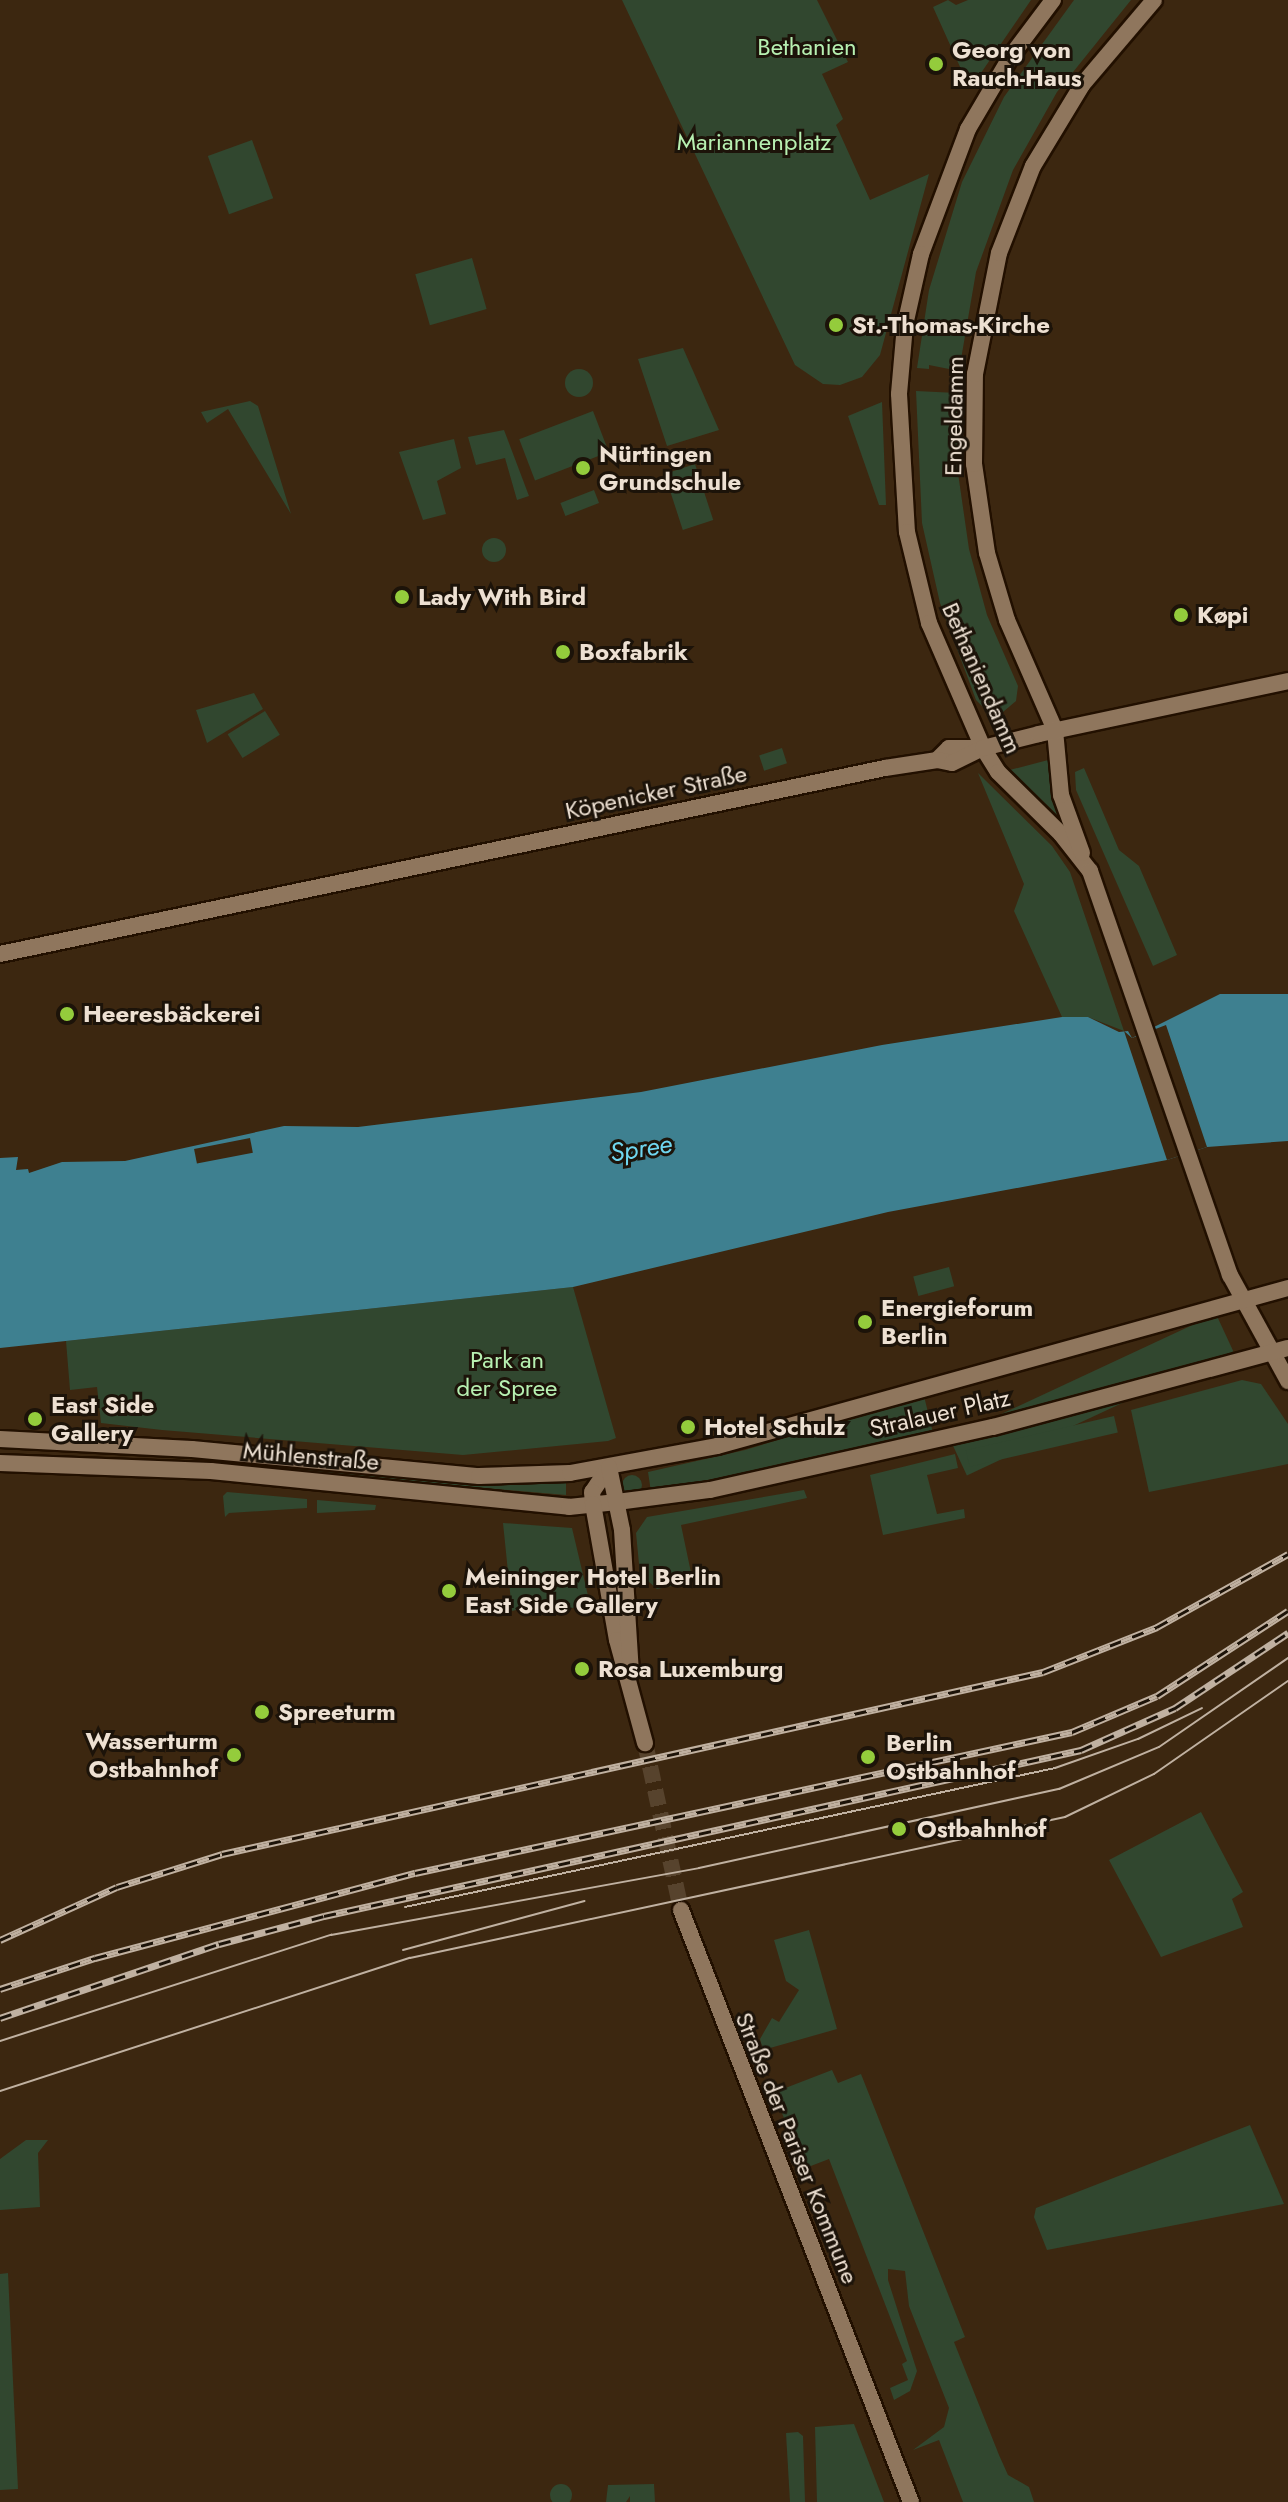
<!DOCTYPE html>
<html>
<head>
<meta charset="utf-8">
<style>
  body { margin:0 }
  #map { position:relative; width:1288px; height:2502px; overflow:hidden; background:#3c2710; font-family:Jost,sans-serif }
  div>[style] { position:absolute }
  [style*='--x'] { left:calc(var(--x)*1px); top:calc(var(--y)*1px); width:calc(var(--w)*1px); rotate:calc(var(--a)*1deg) }
  .green>* { inset:0; background:#31472f; transform-origin:0 0 }
  .round { border-radius:50% }
  .water>* { inset:0; background:#3e8090 }
  .pier>* { inset:0; background:#3c2710; transform-origin:0 0 }
  .secondary-tunnel>* { height:16px; margin-top:-8px; transform-origin:0; background:repeating-linear-gradient(90deg,#57432d 0 16px,transparent 0 24px) }
  .roads { filter:drop-shadow(2px 0 #221000) drop-shadow(-2px 0 #221000) drop-shadow(0 2px #221000) drop-shadow(0 -2px #221000) }
  .secondary>* { height:16px; margin:-8px; padding:0 8px; transform-origin:8px; border-radius:8px; background:#8f765d }
  .tram>* { height:2px; margin:-1px; padding:0 1px; transform-origin:1px; border-radius:1px; background:#c0b1a1 }
  .rail>* { height:7px; margin-top:-3.5px; transform-origin:0; background:repeating-linear-gradient(90deg,#1c1309 0 12px,#c0b1a1 0 24px); box-sizing:border-box; border-block:2px solid #c0b1a1 }
  .dots>* { width:22px; height:22px; translate:-50% -50%; box-sizing:border-box; border:4px solid #1c1309; border-radius:50% }
  span { translate:-50% -50%; white-space:nowrap; text-align:center; line-height:1.15; -webkit-text-stroke:6px #1c1309; paint-order:stroke }
  .park-label { font-size:24px; color:#b7f0b1 }
  .poi-label { font-size:24px; color:#ede0d2; font-weight:700 }
  .left { translate:0 -50%; text-align:left }
  .right { translate:-100% -50%; text-align:right }
  .street-label { font-size:24px; color:#ede0d2 }
  .water-label { font-size:26px; color:#6fd6ef; font-style:italic }
</style>
</head>
<body>
<div id="map">
  <div class="green">
    <div style="clip-path:polygon(622px 0,817px 0,848px 62px,822px 74px,843px 119px,836px 125px,870px 200px,929px 174px,880px 355px,862px 377px,840px 385px,823px 384px,795px 365px)"></div>
    <div style="clip-path:polygon(948px 0,956px 5px,968px 0,1031px 0,970px 89px,933px 7px)"></div>
    <div style="clip-path:polygon(1074px 0,1131px 0,1057px 92px,1013px 170px,976px 272px,959px 371px,929px 365px,929px 369px,917px 368px,929px 290px,962px 182px,1004px 97px)"></div>
    <div style="left:252px;top:140px;width:62px;height:47px;rotate:70deg"></div>
    <div style="left:472px;top:258px;width:53px;height:59px;rotate:74deg"></div>
    <div style="clip-path:polygon(683px 348px,719px 430px,667px 446px,638px 359px)"></div>
    <div class="round" style="left:565px;top:369px;width:28px;height:28px"></div>
    <div style="clip-path:polygon(916px 391px,957px 393px,958px 473px,969px 549px,987px 615px,1018px 686px,1016px 701px,1003px 712px,986px 710px,976px 700px,940px 603px,922px 523px)"></div>
    <div style="clip-path:polygon(250px 401px,258px 406px,291px 514px,228px 409px,207px 423px,201px 412px)"></div>
    <div style="clip-path:polygon(882px 402px,886px 505px,879px 505px,848px 416px)"></div>
    <div style="left:593px;top:411px;width:44px;height:79px;rotate:69deg"></div>
    <div style="clip-path:polygon(504px 430px,529px 496px,517px 500px,505px 458px,476px 465px,468px 437px)"></div>
    <div style="clip-path:polygon(454px 439px,461px 468px,437px 481px,446px 514px,423px 520px,399px 452px)"></div>
    <div style="left:695px;top:464px;width:59px;height:32px;rotate:72deg"></div>
    <div style="left:594px;top:490px;width:14px;height:36px;rotate:69deg"></div>
    <div class="round" style="left:482px;top:538px;width:24px;height:24px"></div>
    <div style="clip-path:polygon(254px 693px,263px 709px,207px 743px,196px 710px)"></div>
    <div style="left:265px;top:711px;width:28px;height:44px;rotate:58deg"></div>
    <div style="left:782px;top:748px;width:16px;height:24px;rotate:72deg"></div>
    <div style="clip-path:polygon(1052px 759px,1052px 792px,1060px 818px,1057px 820px,1006px 771px)"></div>
    <div style="clip-path:polygon(1084px 768px,1119px 850px,1139px 866px,1177px 955px,1153px 966px,1076px 790px,1075px 772px)"></div>
    <div style="clip-path:polygon(978px 773px,1052px 846px,1070px 872px,1124px 1031px,1088px 1017px,1062px 1017px,1014px 911px,1024px 884px)"></div>
    <div style="left:949px;top:1267px;width:20px;height:37px;rotate:75deg"></div>
    <div style="clip-path:polygon(573px 1287px,616px 1438px,608px 1441px,463px 1455px,162px 1430px,101px 1423px,97px 1387px,70px 1390px,66px 1341px)"></div>
    <div style="left:1216px;top:1314px;width:41px;height:294px;rotate:65deg"></div>
    <div style="clip-path:polygon(1242px 1380px,1261px 1384px,1288px 1424px,1288px 1464px,1149px 1492px,1131px 1410px)"></div>
    <div style="clip-path:polygon(924px 1396px,933px 1433px,651px 1492px,648px 1472px,745px 1450px)"></div>
    <div style="left:1114px;top:1416px;width:17px;height:152px;rotate:77deg"></div>
    <div style="clip-path:polygon(955px 1454px,958px 1468px,927px 1475px,937px 1514px,964px 1509px,965px 1518px,883px 1535px,870px 1475px)"></div>
    <div style="clip-path:polygon(233px 1463px,505px 1483px,566px 1479px,566px 1495px,233px 1467px)"></div>
    <div class="round" style="left:622px;top:1475px;width:20px;height:20px"></div>
    <div style="clip-path:polygon(804px 1490px,807px 1498px,681px 1525px,693px 1582px,657px 1589px,640px 1574px,636px 1533px,647px 1517px)"></div>
    <div style="clip-path:polygon(227px 1492px,307px 1499px,307px 1508px,229px 1513px,225px 1517px,223px 1496px)"></div>
    <div style="clip-path:polygon(317px 1500px,376px 1505px,375px 1510px,317px 1513px)"></div>
    <div style="clip-path:polygon(503px 1523px,572px 1528px,590px 1604px,536px 1616px,533px 1606px,512px 1611px)"></div>
    <div style="clip-path:polygon(1201px 1812px,1243px 1892px,1232px 1899px,1243px 1927px,1161px 1957px,1109px 1860px)"></div>
    <div style="clip-path:polygon(809px 1930px,837px 2029px,763px 2050px,760px 2039px,772px 2018px,779px 2022px,799px 1990px,786px 1981px,774px 1940px)"></div>
    <div style="clip-path:polygon(832px 2070px,838px 2083px,861px 2074px,965px 2337px,954px 2342px,999px 2455px,1008px 2475px,1029px 2487px,1034px 2502px,963px 2502px,939px 2440px,913px 2450px,944px 2427px,949px 2408px,909px 2306px,905px 2271px,888px 2269px,888px 2280px,917px 2371px,910px 2391px,894px 2400px,890px 2388px,908px 2380px,902px 2364px,907px 2361px,829px 2159px,803px 2169px,776px 2097px,775px 2092px)"></div>
    <div style="clip-path:polygon(1250px 2125px,1284px 2204px,1047px 2250px,1034px 2217px,1036px 2208px)"></div>
    <div style="clip-path:polygon(26px 2140px,48px 2140px,38px 2153px,40px 2207px,0 2210px,0 2159px)"></div>
    <div style="clip-path:polygon(8px 2273px,18px 2489px,0 2490px,0 2274px)"></div>
    <div style="clip-path:polygon(854px 2424px,884px 2502px,817px 2502px,815px 2427px)"></div>
    <div style="clip-path:polygon(798px 2432px,803px 2436px,805px 2502px,790px 2502px,786px 2433px)"></div>
    <div style="clip-path:polygon(654px 2484px,655px 2502px,630px 2502px,630px 2496px,626px 2502px,606px 2502px,608px 2485px)"></div>
    <div class="round" style="left:550px;top:2484px;width:22px;height:22px"></div>
  </div>
  <div class="water">
    <div style="clip-path:polygon(1220px 994px,1288px 994px,1288px 1141px,1207px 1147px,1167px 1160px,888px 1212px,573px 1287px,0 1348px,0 1158px,18px 1157px,16px 1170px,28px 1169px,29px 1173px,62px 1162px,125px 1161px,284px 1126px,358px 1127px,641px 1092px,882px 1045px,1062px 1017px,1088px 1017px,1119px 1032px,1128px 1031px,1132px 1038px)"></div>
  </div>
  <div class="pier">
    <div style="clip-path:polygon(1166px 1025px,1207px 1147px,1167px 1160px,1124px 1031px,1132px 1038px)"></div>
    <div style="left:250px;top:1138px;width:15px;height:57px;rotate:79deg"></div>
  </div>
  <div class="secondary-tunnel">
    <div style="--x:645;--y:1743;--w:171;--a:77.8"></div>
  </div>
  <div class="roads">
    <div class="secondary">
      <div style="--x:1053;--y:0;--w:70;--a:126.9"></div>
      <div style="--x:1011;--y:56;--w:85;--a:120.5"></div>
      <div style="--x:968;--y:129;--w:134;--a:110.6"></div>
      <div style="--x:921;--y:254;--w:73;--a:102.7"></div>
      <div style="--x:905;--y:325;--w:69;--a:95"></div>
      <div style="--x:899;--y:394;--w:138;--a:86.7"></div>
      <div style="--x:907;--y:532;--w:94;--a:76.4"></div>
      <div style="--x:929;--y:623;--w:136;--a:66.6"></div>
      <div style="--x:983;--y:748;--w:28;--a:58"></div>
      <div style="--x:998;--y:772;--w:88;--a:44.5"></div>
      <div style="--x:1061;--y:834;--w:47;--a:51.9"></div>
      <div style="--x:1090;--y:871;--w:428;--a:70.9"></div>
      <div style="--x:1230;--y:1275;--w:121;--a:61.3"></div>
      <div style="--x:937;--y:760;--w:17;--a:-45"></div>
      <div style="--x:949;--y:748;--w:34;--a:0"></div>
      <div style="--x:1082;--y:853;--w:62;--a:-109.9"></div>
      <div style="--x:1061;--y:795;--w:65;--a:-95.3"></div>
      <div style="--x:1055;--y:730;--w:120;--a:-113.6"></div>
      <div style="--x:1007;--y:620;--w:70;--a:-106.6"></div>
      <div style="--x:987;--y:553;--w:90;--a:-98.3"></div>
      <div style="--x:974;--y:464;--w:90;--a:-89.4"></div>
      <div style="--x:975;--y:374;--w:123;--a:-78.8"></div>
      <div style="--x:999;--y:253;--w:93;--a:-68.7"></div>
      <div style="--x:1033;--y:166;--w:95;--a:-58.8"></div>
      <div style="--x:1082;--y:85;--w:111;--a:-49.7"></div>
      <div style="--x:0;--y:954;--w:904;--a:-11.87"></div>
      <div style="--x:885;--y:768;--w:53;--a:-8.7"></div>
      <div style="--x:937;--y:760;--w:15;--a:11"></div>
      <div style="--x:952;--y:763;--w:34;--a:-26"></div>
      <div style="--x:983;--y:748;--w:58;--a:-14"></div>
      <div style="--x:1039;--y:734;--w:255;--a:-12"></div>
      <div style="--x:0;--y:1439;--w:192;--a:3"></div>
      <div style="--x:192;--y:1449;--w:288;--a:5.4"></div>
      <div style="--x:479;--y:1476;--w:91;--a:-1.9"></div>
      <div style="--x:570;--y:1473;--w:149;--a:-10.4"></div>
      <div style="--x:717;--y:1446;--w:592;--a:-15.47"></div>
      <div style="--x:0;--y:1463;--w:211;--a:2.2"></div>
      <div style="--x:211;--y:1471;--w:360;--a:5.7"></div>
      <div style="--x:569;--y:1507;--w:48;--a:-5.9"></div>
      <div style="--x:617;--y:1502;--w:94;--a:-7.4"></div>
      <div style="--x:710;--y:1490;--w:290;--a:-12.6"></div>
      <div style="--x:993;--y:1427;--w:305;--a:-15"></div>
      <div style="--x:609;--y:1467;--w:30;--a:124"></div>
      <div style="--x:592;--y:1492;--w:12;--a:85"></div>
      <div style="--x:593;--y:1504;--w:138;--a:80"></div>
      <div style="--x:617;--y:1640;--w:107;--a:74.8"></div>
      <div style="--x:609;--y:1467;--w:64;--a:78.3"></div>
      <div style="--x:622;--y:1530;--w:142;--a:86.4"></div>
      <div style="--x:681;--y:1910;--w:635;--a:68.77"></div>
    </div>
  </div>
  <div class="tram">
    <div style="--x:405;--y:1907;--w:665;--a:-12.07"></div>
    <div style="--x:1055;--y:1768;--w:88;--a:-19.3"></div>
    <div style="--x:1138;--y:1739;--w:71;--a:-25.8"></div>
    <div style="--x:403;--y:1950;--w:188;--a:-15.1"></div>
    <div style="--x:0;--y:2041;--w:348;--a:-17.8"></div>
    <div style="--x:331;--y:1935;--w:374;--a:-10.3"></div>
    <div style="--x:699;--y:1868;--w:369;--a:-12.4"></div>
    <div style="--x:1059;--y:1789;--w:108;--a:-22.8"></div>
    <div style="--x:1159;--y:1747;--w:157;--a:-34.6"></div>
    <div style="--x:0;--y:2091;--w:431;--a:-18"></div>
    <div style="--x:410;--y:1958;--w:670;--a:-12.15"></div>
    <div style="--x:1065;--y:1817;--w:99;--a:-25.8"></div>
    <div style="--x:1154;--y:1774;--w:163;--a:-34.8"></div>
  </div>
  <div class="rail">
    <div style="--x:0;--y:1940;--w:128;--a:-24.4"></div>
    <div style="--x:117;--y:1887;--w:110;--a:-17.4"></div>
    <div style="--x:222;--y:1854;--w:841;--a:-12.5"></div>
    <div style="--x:1043;--y:1672;--w:123;--a:-21.5"></div>
    <div style="--x:1157;--y:1627;--w:150;--a:-29.1"></div>
    <div style="--x:0;--y:1989;--w:100;--a:-18.1"></div>
    <div style="--x:95;--y:1958;--w:331;--a:-14.9"></div>
    <div style="--x:415;--y:1873;--w:672;--a:-12.11"></div>
    <div style="--x:1072;--y:1732;--w:92;--a:-23"></div>
    <div style="--x:1157;--y:1696;--w:156;--a:-33"></div>
    <div style="--x:0;--y:2018;--w:231;--a:-18.7"></div>
    <div style="--x:219;--y:1944;--w:109;--a:-14.9"></div>
    <div style="--x:324;--y:1916;--w:775;--a:-12.37"></div>
    <div style="--x:1081;--y:1750;--w:103;--a:-24.1"></div>
    <div style="--x:1175;--y:1708;--w:136;--a:-33.6"></div>
  </div>
  <div class="dots">
    <div style="left:936px;top:64px;background:#94cc3c"></div>
    <div style="left:836px;top:325px;background:#94cc3c"></div>
    <div style="left:583px;top:468px;background:#94cc3c"></div>
    <div style="left:402px;top:597px;background:#94cc3c"></div>
    <div style="left:1181px;top:615px;background:#94cc3c"></div>
    <div style="left:563px;top:652px;background:#94cc3c"></div>
    <div style="left:67px;top:1014px;background:#94cc3c"></div>
    <div style="left:865px;top:1322px;background:#94cc3c"></div>
    <div style="left:35px;top:1419px;background:#94cc3c"></div>
    <div style="left:688px;top:1427px;background:#94cc3c"></div>
    <div style="left:449px;top:1591px;background:#94cc3c"></div>
    <div style="left:582px;top:1669px;background:#94cc3c"></div>
    <div style="left:262px;top:1712px;background:#94cc3c"></div>
    <div style="left:234px;top:1755px;background:#94cc3c"></div>
    <div style="left:868px;top:1757px;background:#94cc3c"></div>
    <div style="left:899px;top:1829px;background:#94cc3c"></div>
  </div>
  <div class="park-label">
    <span style="left:807px;top:47px">Bethanien</span>
    <span style="left:754px;top:142px">Mariannenplatz</span>
    <span style="left:507px;top:1374px">Park an<br>der Spree</span>
  </div>
  <div class="poi-label">
    <span class="left" style="left:952px;top:64px">Georg von<br>Rauch-Haus</span>
    <span class="left" style="left:852px;top:325px">St.-Thomas-Kirche</span>
    <span class="left" style="left:599px;top:468px">Nürtingen<br>Grundschule</span>
    <span class="left" style="left:418px;top:597px">Lady With Bird</span>
    <span class="left" style="left:1197px;top:615px">Køpi</span>
    <span class="left" style="left:579px;top:652px">Boxfabrik</span>
    <span class="left" style="left:83px;top:1014px">Heeresbäckerei</span>
    <span class="left" style="left:881px;top:1322px">Energieforum<br>Berlin</span>
    <span class="left" style="left:51px;top:1419px">East Side<br>Gallery</span>
    <span class="left" style="left:704px;top:1427px">Hotel Schulz</span>
    <span class="left" style="left:465px;top:1591px">Meininger Hotel Berlin<br>East Side Gallery</span>
    <span class="left" style="left:598px;top:1669px">Rosa Luxemburg</span>
    <span class="left" style="left:278px;top:1712px">Spreeturm</span>
    <span class="right" style="left:218px;top:1755px">Wasserturm<br>Ostbahnhof</span>
    <span class="left" style="left:886px;top:1757px">Berlin<br>Ostbahnhof</span>
    <span class="left" style="left:917px;top:1829px">Ostbahnhof</span>
  </div>
  <div class="street-label">
    <span style="left:954px;top:416px;rotate:-89deg">Engeldamm</span>
    <span style="left:982px;top:678px;rotate:66deg">Bethaniendamm</span>
    <span style="left:656px;top:792px;rotate:-12deg">Köpenicker Straße</span>
    <span style="left:940px;top:1413px;rotate:-13deg">Stralauer Platz</span>
    <span style="left:311px;top:1456px;rotate:5deg">Mühlenstraße</span>
    <span style="left:797px;top:2148px;rotate:68deg">Straße der Pariser Kommune</span>
  </div>
  <div class="water-label">
    <span style="left:641px;top:1149px;rotate:-9deg">Spree</span>
  </div>
</div>
</body>
</html>
